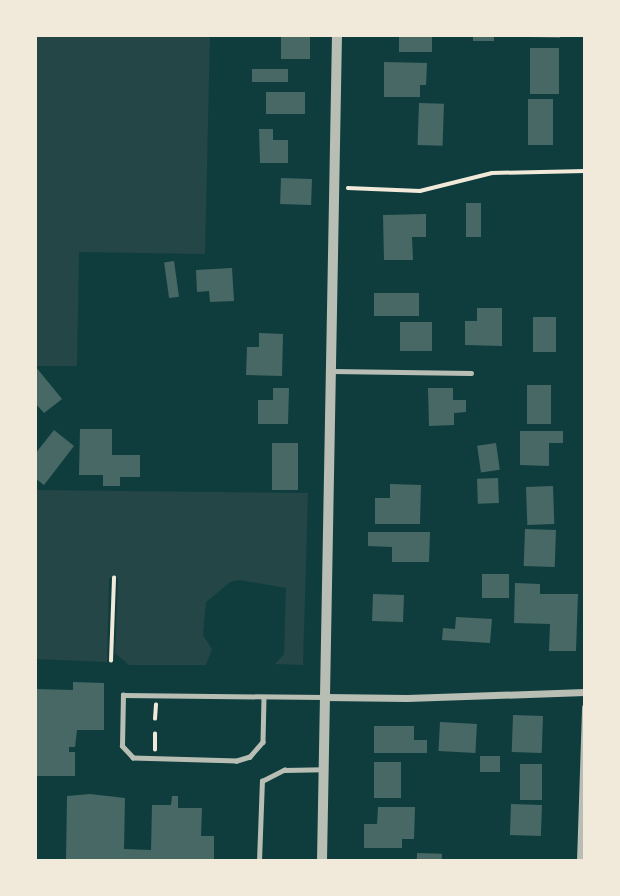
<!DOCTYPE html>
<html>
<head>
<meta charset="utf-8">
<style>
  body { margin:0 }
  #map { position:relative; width:620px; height:896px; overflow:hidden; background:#0f3d3e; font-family:"Public Sans",sans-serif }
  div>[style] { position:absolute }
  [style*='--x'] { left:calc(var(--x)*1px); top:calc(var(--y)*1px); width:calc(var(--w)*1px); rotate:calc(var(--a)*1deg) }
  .green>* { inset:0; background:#244646 }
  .building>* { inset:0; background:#486865; transform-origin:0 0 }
  .path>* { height:3.5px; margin:-1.75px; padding:0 1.75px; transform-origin:1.75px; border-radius:1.75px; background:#f1e9da }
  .service>* { height:4.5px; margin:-2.25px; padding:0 2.25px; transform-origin:2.25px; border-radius:2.25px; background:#b8beb3 }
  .minor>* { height:7px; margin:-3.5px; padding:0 3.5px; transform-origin:3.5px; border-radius:3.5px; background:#b8beb3 }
  .tertiary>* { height:10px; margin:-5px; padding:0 5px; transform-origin:5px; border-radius:5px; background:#b8beb3 }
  span { translate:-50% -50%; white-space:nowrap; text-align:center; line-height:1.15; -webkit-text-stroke:6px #f1e9da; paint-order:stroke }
  .frame { position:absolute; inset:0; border:37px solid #f1e9da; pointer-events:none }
</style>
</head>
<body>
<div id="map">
  <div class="green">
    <div style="clip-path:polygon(35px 35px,210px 35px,205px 254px,79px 252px,77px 366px,35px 366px)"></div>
    <div style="clip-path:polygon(35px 490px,308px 493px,303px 665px,275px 664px,284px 654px,286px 588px,239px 580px,230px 582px,206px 602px,203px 635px,212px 649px,206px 665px,129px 665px,115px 653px,118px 578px,109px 578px,107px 662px,35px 659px)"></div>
  </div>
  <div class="building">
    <div style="left:281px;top:35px;width:29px;height:24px"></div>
    <div style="left:399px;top:35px;width:33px;height:17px"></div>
    <div style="left:473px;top:35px;width:21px;height:6px"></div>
    <div style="clip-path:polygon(528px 35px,560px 35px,560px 38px,528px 37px)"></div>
    <div style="left:530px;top:48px;width:29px;height:46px"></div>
    <div style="clip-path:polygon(384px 62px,427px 63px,426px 85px,420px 85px,420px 97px,384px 97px)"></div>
    <div style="left:252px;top:69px;width:36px;height:13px"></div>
    <div style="left:266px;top:92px;width:39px;height:22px"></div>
    <div style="left:528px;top:99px;width:25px;height:46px"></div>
    <div style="left:419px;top:103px;width:25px;height:42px;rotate:2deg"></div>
    <div style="clip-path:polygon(259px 129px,273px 129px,273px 140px,288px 140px,288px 163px,260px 163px)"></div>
    <div style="left:281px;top:178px;width:31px;height:26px;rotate:2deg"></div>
    <div style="left:466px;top:203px;width:15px;height:34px"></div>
    <div style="clip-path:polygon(426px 214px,426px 237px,412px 237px,413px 260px,384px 260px,383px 215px)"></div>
    <div style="left:174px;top:261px;width:36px;height:10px;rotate:82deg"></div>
    <div style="clip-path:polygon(232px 268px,234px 301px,210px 302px,209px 291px,197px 292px,196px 270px)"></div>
    <div style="left:374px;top:293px;width:45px;height:23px"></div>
    <div style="clip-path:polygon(477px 308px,502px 308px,502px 346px,465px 345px,465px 321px,477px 321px)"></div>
    <div style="left:533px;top:317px;width:23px;height:35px"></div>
    <div style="left:400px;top:322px;width:32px;height:29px"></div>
    <div style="clip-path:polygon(259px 333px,283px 334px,282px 376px,246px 375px,247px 347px,259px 347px)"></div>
    <div style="clip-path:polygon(35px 366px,62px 399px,44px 413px,35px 403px)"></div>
    <div style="left:527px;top:385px;width:24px;height:39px"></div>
    <div style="clip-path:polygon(273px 388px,289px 388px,288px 424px,258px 424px,258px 400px,273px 400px)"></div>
    <div style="clip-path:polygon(428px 388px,453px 388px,453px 400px,466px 400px,466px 412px,454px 413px,454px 425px,429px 426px)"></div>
    <div style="clip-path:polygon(80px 429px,112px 429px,112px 455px,140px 455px,140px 477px,120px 477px,120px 486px,103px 486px,103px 475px,79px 475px)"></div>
    <div style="clip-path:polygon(54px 430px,74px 446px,44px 485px,35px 478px,35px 454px)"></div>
    <div style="clip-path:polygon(520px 431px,563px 431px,563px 443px,549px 443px,549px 466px,520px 465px)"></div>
    <div style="left:272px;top:443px;width:26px;height:47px"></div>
    <div style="left:496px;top:443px;width:27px;height:19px;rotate:82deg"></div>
    <div style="left:498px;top:478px;width:25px;height:21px;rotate:88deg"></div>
    <div style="clip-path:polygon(390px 484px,421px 485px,420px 524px,375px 524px,375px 498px,390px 498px)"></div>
    <div style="left:553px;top:486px;width:38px;height:27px;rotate:88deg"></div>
    <div style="left:525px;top:529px;width:31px;height:37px;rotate:2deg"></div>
    <div style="clip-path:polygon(368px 532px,430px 532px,429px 562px,392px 562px,392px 547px,368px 546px)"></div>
    <div style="left:482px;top:574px;width:27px;height:24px"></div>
    <div style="clip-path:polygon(515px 583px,540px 584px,540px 594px,578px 594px,576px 651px,549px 651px,550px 624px,514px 623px)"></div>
    <div style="left:373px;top:594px;width:31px;height:27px;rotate:2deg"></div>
    <div style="clip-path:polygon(456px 617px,492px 619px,490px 643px,442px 640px,443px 628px,455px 629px)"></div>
    <div style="clip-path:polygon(73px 682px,104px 683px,104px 730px,77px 730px,75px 747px,69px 747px,69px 752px,75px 752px,75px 776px,35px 776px,35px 689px,73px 690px)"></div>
    <div style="left:513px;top:715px;width:30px;height:37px;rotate:2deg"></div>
    <div style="left:440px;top:722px;width:37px;height:29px;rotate:3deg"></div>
    <div style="clip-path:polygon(374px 726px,414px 726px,414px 740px,427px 740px,427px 753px,374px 753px)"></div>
    <div style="left:480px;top:756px;width:20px;height:16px"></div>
    <div style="left:374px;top:762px;width:27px;height:36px"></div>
    <div style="left:520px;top:764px;width:22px;height:36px"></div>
    <div style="clip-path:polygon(90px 794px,125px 798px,124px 849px,151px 850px,152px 805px,171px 805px,172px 796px,178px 796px,178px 808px,202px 808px,201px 836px,214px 836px,214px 861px,66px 861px,67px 796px)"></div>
    <div style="left:511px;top:804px;width:31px;height:31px;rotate:2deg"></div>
    <div style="clip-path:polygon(378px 807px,415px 807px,414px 839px,402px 839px,402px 848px,364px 848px,364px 824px,377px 824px)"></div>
    <div style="left:417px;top:853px;width:25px;height:8px;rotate:2deg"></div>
  </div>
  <div class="path">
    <div style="--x:348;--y:188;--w:72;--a:2.4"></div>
    <div style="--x:420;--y:191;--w:74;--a:-14"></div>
    <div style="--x:492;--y:173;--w:93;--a:-1.2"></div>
    <div style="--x:111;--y:661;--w:83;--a:-87.9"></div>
    <div style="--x:155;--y:719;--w:14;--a:-86"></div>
    <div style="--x:155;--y:750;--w:16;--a:-90"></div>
  </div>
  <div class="service">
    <div style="--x:332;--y:371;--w:139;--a:0.8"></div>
    <div style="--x:264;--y:698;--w:44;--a:91.3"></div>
    <div style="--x:263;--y:742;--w:20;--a:131"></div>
    <div style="--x:250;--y:757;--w:14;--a:163"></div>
    <div style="--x:237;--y:761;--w:104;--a:-178.3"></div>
    <div style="--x:133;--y:758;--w:16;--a:-133"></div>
    <div style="--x:122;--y:746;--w:51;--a:-88.9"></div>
    <div style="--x:123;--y:695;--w:200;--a:0.6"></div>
    <div style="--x:259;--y:861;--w:80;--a:-87.9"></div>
    <div style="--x:262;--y:781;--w:25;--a:-27"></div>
    <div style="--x:284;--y:770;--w:39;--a:-1"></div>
  </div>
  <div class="minor">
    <div style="--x:325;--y:697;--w:82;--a:0.7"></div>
    <div style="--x:407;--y:698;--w:178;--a:-1.9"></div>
    <div style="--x:580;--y:861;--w:154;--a:-88.1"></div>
  </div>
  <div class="tertiary">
    <div style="--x:322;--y:861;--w:826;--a:-88.96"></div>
  </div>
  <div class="frame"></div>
</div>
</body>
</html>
